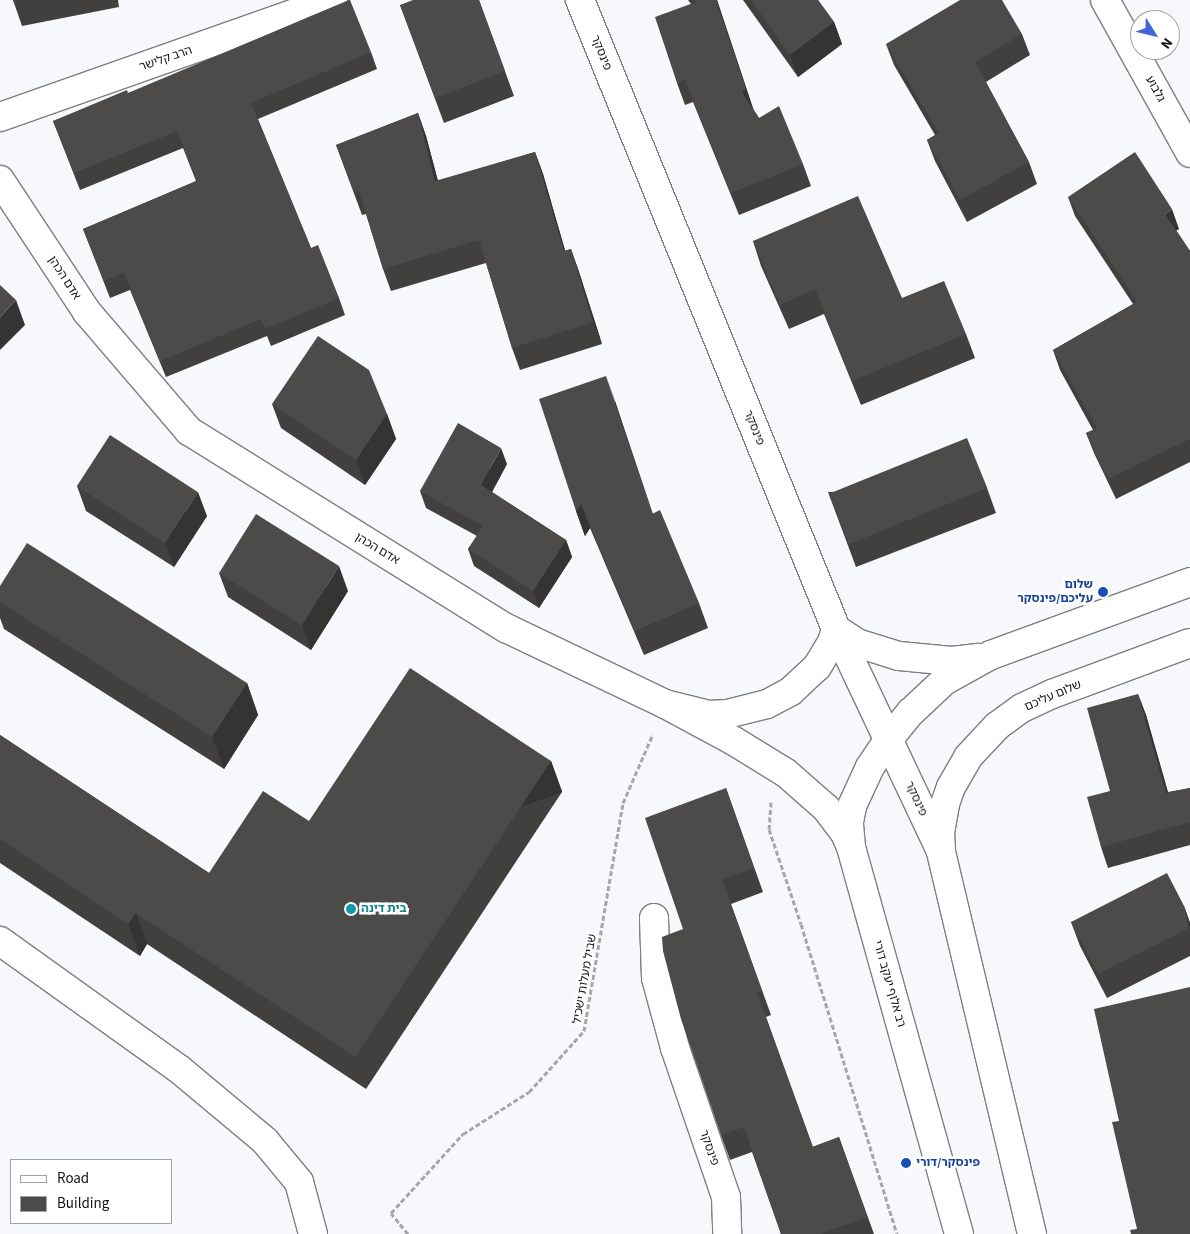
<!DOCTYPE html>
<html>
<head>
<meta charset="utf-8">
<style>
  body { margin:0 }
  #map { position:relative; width:1190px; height:1234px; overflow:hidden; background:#f7f8fb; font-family:"Source Sans 3","Noto Sans Hebrew",sans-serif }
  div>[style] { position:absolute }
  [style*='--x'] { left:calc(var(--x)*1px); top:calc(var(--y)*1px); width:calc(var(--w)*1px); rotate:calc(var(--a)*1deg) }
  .path>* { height:3px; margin-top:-1.5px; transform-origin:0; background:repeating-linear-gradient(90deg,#a7a7aa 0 5px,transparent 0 7.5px) }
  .roads { filter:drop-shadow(1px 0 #7e7f81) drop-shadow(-1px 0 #7e7f81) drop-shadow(0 1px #7e7f81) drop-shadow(0 -1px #7e7f81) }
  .minor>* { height:28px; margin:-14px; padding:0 14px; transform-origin:14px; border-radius:14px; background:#fff }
  .tertiary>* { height:28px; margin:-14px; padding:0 14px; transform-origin:14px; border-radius:14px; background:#fff }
  .secondary>* { height:28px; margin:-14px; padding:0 14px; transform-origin:14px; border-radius:14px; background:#fff }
  .wall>* { inset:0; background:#41403f }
  .shaded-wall>* { inset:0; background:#353433; transform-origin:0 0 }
  .building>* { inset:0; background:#4c4b49; transform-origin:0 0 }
  .dots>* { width:14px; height:14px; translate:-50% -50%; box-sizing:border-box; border:2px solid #fff; border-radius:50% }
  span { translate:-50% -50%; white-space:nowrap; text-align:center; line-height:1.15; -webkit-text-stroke:5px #fff; paint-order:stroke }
  .street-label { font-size:12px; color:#131314 }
  .transit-label { font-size:12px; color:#164399; font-weight:700 }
  .right { translate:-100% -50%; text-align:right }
  .left { translate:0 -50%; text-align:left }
  .culture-label { font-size:12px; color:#0d838f; font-weight:700 }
  .legend { position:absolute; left:10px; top:1159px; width:162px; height:65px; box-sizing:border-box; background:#fff; border:1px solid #a1a1a1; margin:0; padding:6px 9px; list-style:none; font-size:15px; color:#131314 }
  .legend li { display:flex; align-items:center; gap:10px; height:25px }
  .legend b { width:25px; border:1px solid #a1a1a1 }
  .north { position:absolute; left:1130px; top:10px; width:50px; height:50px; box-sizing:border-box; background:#fff; border:1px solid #a1a1a1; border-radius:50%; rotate:126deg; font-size:14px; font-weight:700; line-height:20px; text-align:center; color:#131314 }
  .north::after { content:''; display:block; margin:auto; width:18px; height:22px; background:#4464d7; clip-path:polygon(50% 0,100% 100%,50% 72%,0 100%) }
</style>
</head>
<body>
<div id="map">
  <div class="path">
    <div style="--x:771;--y:802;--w:27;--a:94"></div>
    <div style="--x:769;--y:829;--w:100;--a:71.4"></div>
    <div style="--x:801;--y:924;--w:325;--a:72.8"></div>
    <div style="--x:408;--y:1234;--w:27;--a:-129"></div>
    <div style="--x:391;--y:1213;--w:107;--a:-47.7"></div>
    <div style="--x:463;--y:1134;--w:78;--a:-32.5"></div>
    <div style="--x:529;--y:1092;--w:82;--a:-48"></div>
    <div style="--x:584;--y:1031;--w:231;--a:-80.3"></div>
    <div style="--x:623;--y:803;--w:75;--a:-66.5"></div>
  </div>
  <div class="roads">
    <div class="minor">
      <div style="--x:1105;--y:0;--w:175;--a:60.9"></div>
      <div style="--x:0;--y:117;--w:353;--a:-19.4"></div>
      <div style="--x:0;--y:180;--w:158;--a:56.6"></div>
      <div style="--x:87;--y:312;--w:157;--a:49.4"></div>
      <div style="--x:189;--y:431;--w:373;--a:31.9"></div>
      <div style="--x:506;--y:628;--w:176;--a:25.5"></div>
      <div style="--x:665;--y:704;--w:45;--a:14"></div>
      <div style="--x:709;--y:715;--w:18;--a:-3"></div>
      <div style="--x:727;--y:714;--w:41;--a:-14"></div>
      <div style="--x:767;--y:704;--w:27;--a:-28"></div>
      <div style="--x:791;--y:691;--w:35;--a:-43"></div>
      <div style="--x:817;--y:667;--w:29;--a:-59"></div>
      <div style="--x:832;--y:642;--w:14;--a:-73"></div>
      <div style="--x:654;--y:918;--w:60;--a:88.1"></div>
      <div style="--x:656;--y:978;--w:73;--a:74.8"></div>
      <div style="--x:675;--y:1048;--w:157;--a:71.1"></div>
      <div style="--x:726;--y:1197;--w:37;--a:88"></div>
      <div style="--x:0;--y:941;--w:220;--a:35.6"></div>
      <div style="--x:179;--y:1069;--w:112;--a:39.9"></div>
      <div style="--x:265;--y:1141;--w:53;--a:50.3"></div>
      <div style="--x:299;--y:1182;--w:54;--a:74.9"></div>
    </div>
    <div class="tertiary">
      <div style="--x:580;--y:0;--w:679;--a:67.85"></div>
      <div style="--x:836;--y:629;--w:246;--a:64.7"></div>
    </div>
    <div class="secondary">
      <div style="--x:836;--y:629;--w:25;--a:34"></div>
      <div style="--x:857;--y:643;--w:44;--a:17.2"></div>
      <div style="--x:899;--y:656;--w:53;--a:5.4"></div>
      <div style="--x:952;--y:661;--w:26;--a:-7"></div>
      <div style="--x:665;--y:704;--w:78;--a:28.2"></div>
      <div style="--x:734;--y:741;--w:61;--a:31.6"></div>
      <div style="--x:786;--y:773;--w:53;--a:41.2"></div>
      <div style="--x:826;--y:808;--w:31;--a:53"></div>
      <div style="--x:845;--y:833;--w:13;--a:67"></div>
      <div style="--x:959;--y:1234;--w:402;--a:-105.6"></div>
      <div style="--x:851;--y:847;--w:25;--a:-95"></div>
      <div style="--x:849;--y:822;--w:16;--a:-79"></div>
      <div style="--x:852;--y:806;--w:43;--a:-65.2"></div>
      <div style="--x:870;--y:767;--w:32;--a:-56"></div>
      <div style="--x:888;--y:740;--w:36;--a:-51"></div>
      <div style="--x:911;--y:712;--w:45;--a:-43.2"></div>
      <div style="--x:944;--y:681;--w:54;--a:-29"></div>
      <div style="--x:991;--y:655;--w:212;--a:-20.1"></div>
      <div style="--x:1032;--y:1234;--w:394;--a:-103.4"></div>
      <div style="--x:941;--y:851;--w:18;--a:-93"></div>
      <div style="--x:940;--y:833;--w:29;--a:-80"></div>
      <div style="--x:945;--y:804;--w:18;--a:-71"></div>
      <div style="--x:951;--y:787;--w:34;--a:-60"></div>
      <div style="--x:968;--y:757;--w:42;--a:-46.9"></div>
      <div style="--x:997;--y:726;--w:31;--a:-36"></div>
      <div style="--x:1022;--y:708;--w:33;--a:-25"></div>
      <div style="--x:1052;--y:694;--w:147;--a:-20.3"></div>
    </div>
  </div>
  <div class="wall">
    <div style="clip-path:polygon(13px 0,118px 0,119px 7px,22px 26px)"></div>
    <div style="clip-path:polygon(479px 0,514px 96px,444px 123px,400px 5px)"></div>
    <div style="clip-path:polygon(688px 0,717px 0,753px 109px,759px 118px,803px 164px,811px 186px,739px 215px,693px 102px,685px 105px,677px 83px,691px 4px)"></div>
    <div style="clip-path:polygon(743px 0,818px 0,834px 22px,842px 44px,798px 77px)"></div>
    <div style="clip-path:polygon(1022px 34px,1030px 55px,986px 82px,1029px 162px,1037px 184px,967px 222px,935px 161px,927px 140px,935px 135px,894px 65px,886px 44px)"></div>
    <div style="clip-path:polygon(371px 52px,377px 69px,258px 119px,311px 248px,339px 298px,345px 315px,271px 346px,267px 336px,166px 377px,130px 290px,110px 298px,83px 229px,196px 181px,183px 148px,80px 190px,53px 121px,128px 93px)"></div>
    <div style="clip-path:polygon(418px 113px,426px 136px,438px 181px,535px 152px,543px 174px,565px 251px,571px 249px,579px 272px,602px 344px,520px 370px,512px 348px,486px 263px,391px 291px,383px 269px,366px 214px,362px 215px,336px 145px)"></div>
    <div style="clip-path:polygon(1068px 197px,1179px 229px,1176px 230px,1190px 251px,1190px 462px,1116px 499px,1094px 453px,1086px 433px,1093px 430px,1060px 370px,1053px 350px,1133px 304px,1075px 216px)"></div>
    <div style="clip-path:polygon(753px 241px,902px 298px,966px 334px,975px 358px,861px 405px,824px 314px,789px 329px,761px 266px)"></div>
    <div style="clip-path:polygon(615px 401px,652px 514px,699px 603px,708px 628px,644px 655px,590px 528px,585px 536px,576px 511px)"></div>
    <div style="clip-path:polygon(272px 404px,387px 414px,396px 439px,365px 485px,281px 428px)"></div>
    <div style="clip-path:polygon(507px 464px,492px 492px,566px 540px,572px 557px,539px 608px,474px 566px,468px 549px,477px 536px,426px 508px,420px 491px)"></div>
    <div style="clip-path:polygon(77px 486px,207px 516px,174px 567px,86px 511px)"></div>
    <div style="clip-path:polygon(987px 488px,996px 513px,856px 567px,828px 492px)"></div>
    <div style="clip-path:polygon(219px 573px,348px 591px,311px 650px,228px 597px)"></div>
    <div style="clip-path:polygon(0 586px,247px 683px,258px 715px,224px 769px,4px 629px,0 618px)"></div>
    <div style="clip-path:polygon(1138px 694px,1146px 715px,1168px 792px,1190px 788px,1190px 845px,1108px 868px,1101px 847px,1110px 791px)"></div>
    <div style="clip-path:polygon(0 735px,209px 873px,309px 821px,551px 761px,562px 792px,366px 1089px,147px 944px,140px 956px,0 863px)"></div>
    <div style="clip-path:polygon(726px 788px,763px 892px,731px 904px,771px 1015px,766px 1017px,813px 1147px,839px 1137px,874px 1234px,781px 1234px,752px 1152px,730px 1160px,721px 1135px,683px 929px)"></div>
    <div style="clip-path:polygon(1184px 906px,1190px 923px,1190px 956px,1107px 998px,1080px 946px,1071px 922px)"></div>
  </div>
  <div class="shaded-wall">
    <div style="clip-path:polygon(716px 0,717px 0,754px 111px,742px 92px)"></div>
    <div style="clip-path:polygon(834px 22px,842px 44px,798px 77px,790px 55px)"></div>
    <div style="clip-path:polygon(418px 113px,426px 136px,444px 204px,435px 181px)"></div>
    <div style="clip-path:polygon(535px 152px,543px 174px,572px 274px,564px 251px)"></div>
    <div style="clip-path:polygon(1172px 209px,1179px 229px,1172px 233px,1165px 214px)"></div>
    <div style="clip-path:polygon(571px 249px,579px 272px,602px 344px,593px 322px)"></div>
    <div style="clip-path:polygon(16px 300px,25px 325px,0 350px,0 317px)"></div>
    <div style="clip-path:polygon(606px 376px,615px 401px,661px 538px,652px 514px)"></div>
    <div style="clip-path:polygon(387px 414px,396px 439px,365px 485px,356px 460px)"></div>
    <div style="clip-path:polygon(501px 448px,507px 464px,487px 501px,481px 485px)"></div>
    <div style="clip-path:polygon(198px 492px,207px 516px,174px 567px,165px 543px)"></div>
    <div style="clip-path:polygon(581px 504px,590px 528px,585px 536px,576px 511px)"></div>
    <div style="clip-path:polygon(566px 540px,572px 557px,539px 608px,533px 591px)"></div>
    <div style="clip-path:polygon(339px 566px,348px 591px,311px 650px,302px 625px)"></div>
    <div style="clip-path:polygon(247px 683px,258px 715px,224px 769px,212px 737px)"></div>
    <div style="clip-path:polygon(1138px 694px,1146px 715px,1174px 814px,1166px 793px)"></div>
    <div style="left:551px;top:761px;width:33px;height:355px;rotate:70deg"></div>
    <div style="clip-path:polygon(1184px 906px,1190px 923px,1190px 931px,1189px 928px)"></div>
    <div style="clip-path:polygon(136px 913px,147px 944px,140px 956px,128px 924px)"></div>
  </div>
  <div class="building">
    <div style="clip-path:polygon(13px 0,22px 0,13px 2px)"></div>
    <div style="clip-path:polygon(349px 0,350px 0,371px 52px,251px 103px,311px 248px,318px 245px,339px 298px,265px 329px,261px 319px,160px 361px,124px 273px,104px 281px,83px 229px,197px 181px,177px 131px,74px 173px,53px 121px,127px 90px,128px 93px)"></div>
    <div style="clip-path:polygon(413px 0,479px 0,505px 71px,435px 98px,400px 5px)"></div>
    <div style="clip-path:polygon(694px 0,716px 0,746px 89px,742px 92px,759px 118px,779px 106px,803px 164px,731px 193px,685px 80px,677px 83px,655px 17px,696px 2px)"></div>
    <div style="clip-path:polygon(751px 0,818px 0,834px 22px,790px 55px)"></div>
    <div style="clip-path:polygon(960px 0,1002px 0,1022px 34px,975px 62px,1029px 162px,960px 200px,927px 140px,939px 133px,886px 44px)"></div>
    <div style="clip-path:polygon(418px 113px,435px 181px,535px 152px,564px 251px,571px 249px,593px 322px,512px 348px,479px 240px,383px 269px,359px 191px,354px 192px,336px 145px)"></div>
    <div style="clip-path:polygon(1135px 152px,1172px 209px,1165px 214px,1190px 251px,1190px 439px,1108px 479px,1086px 433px,1097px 428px,1053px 350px,1137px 302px,1068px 197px)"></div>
    <div style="clip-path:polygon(858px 196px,902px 298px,944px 281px,966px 334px,852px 381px,815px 289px,780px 305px,753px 241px)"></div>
    <div style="clip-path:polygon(0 285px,16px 300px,0 317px)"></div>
    <div style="clip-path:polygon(318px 336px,369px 370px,387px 414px,356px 460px,272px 404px)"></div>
    <div style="clip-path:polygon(606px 376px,652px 514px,660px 510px,699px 603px,635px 631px,581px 504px,576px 511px,539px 399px)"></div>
    <div style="clip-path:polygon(458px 423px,501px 448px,481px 485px,566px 540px,533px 591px,468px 549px,483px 526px,420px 491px)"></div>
    <div style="left:110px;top:435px;width:105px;height:61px;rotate:33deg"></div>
    <div style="left:967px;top:438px;width:54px;height:149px;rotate:68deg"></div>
    <div style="left:256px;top:514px;width:98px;height:70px;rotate:32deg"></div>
    <div style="clip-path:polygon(27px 543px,247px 683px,212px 737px,0 602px,0 586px)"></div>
    <div style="clip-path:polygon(410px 668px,551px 761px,355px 1057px,136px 913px,128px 924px,0 839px,0 735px,209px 873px,263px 791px,309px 821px)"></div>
    <div style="clip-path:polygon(1138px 694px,1166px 793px,1190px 788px,1190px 822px,1101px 847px,1087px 797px,1110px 791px,1087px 708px)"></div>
    <div style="clip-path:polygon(726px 788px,754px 868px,722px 879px,762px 991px,757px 992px,812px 1147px,839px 1137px,867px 1217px,820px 1234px,781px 1234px,744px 1127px,721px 1135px,681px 1019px,663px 951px,662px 937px,683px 929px,645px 818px)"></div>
    <div style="clip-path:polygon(1167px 873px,1184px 906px,1189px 928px,1098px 974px,1071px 922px)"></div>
    <div style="clip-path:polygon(1190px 987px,1190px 1234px,1131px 1234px,1130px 1230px,1137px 1229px,1112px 1122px,1119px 1121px,1094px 1009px)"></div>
  </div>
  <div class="dots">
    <div style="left:1103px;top:592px;background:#1a4fb4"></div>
    <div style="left:351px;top:909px;background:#0f9aa8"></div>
    <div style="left:906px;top:1163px;background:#1a4fb4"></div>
  </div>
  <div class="street-label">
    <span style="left:601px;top:53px;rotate:68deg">פינסקר</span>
    <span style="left:166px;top:59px;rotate:-19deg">הרב קלישר</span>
    <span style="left:1155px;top:89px;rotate:61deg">גלבוע</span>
    <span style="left:64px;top:278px;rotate:57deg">אדם הכהן</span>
    <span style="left:754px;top:428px;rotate:68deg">פינסקר</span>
    <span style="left:377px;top:549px;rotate:31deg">אדם הכהן</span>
    <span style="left:1053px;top:696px;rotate:-23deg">שלום עליכם</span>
    <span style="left:916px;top:799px;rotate:65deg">פינסקר</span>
    <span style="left:585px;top:979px;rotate:-80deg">שביל מעלות ישכיל</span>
    <span style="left:889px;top:984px;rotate:74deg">רב אלוף יעקב דורי</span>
    <span style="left:709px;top:1148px;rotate:71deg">פינסקר</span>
  </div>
  <div class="transit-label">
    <span class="right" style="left:1093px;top:592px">שלום<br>עליכם/פינסקר</span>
    <span class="left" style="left:916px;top:1163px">פינסקר/דורי</span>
  </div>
  <div class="culture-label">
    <span class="left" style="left:361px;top:909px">בית דינה</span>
  </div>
  <ul class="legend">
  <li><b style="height:6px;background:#fff"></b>Road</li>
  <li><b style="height:14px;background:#4c4b49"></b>Building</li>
  </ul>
  <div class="north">N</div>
</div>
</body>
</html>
